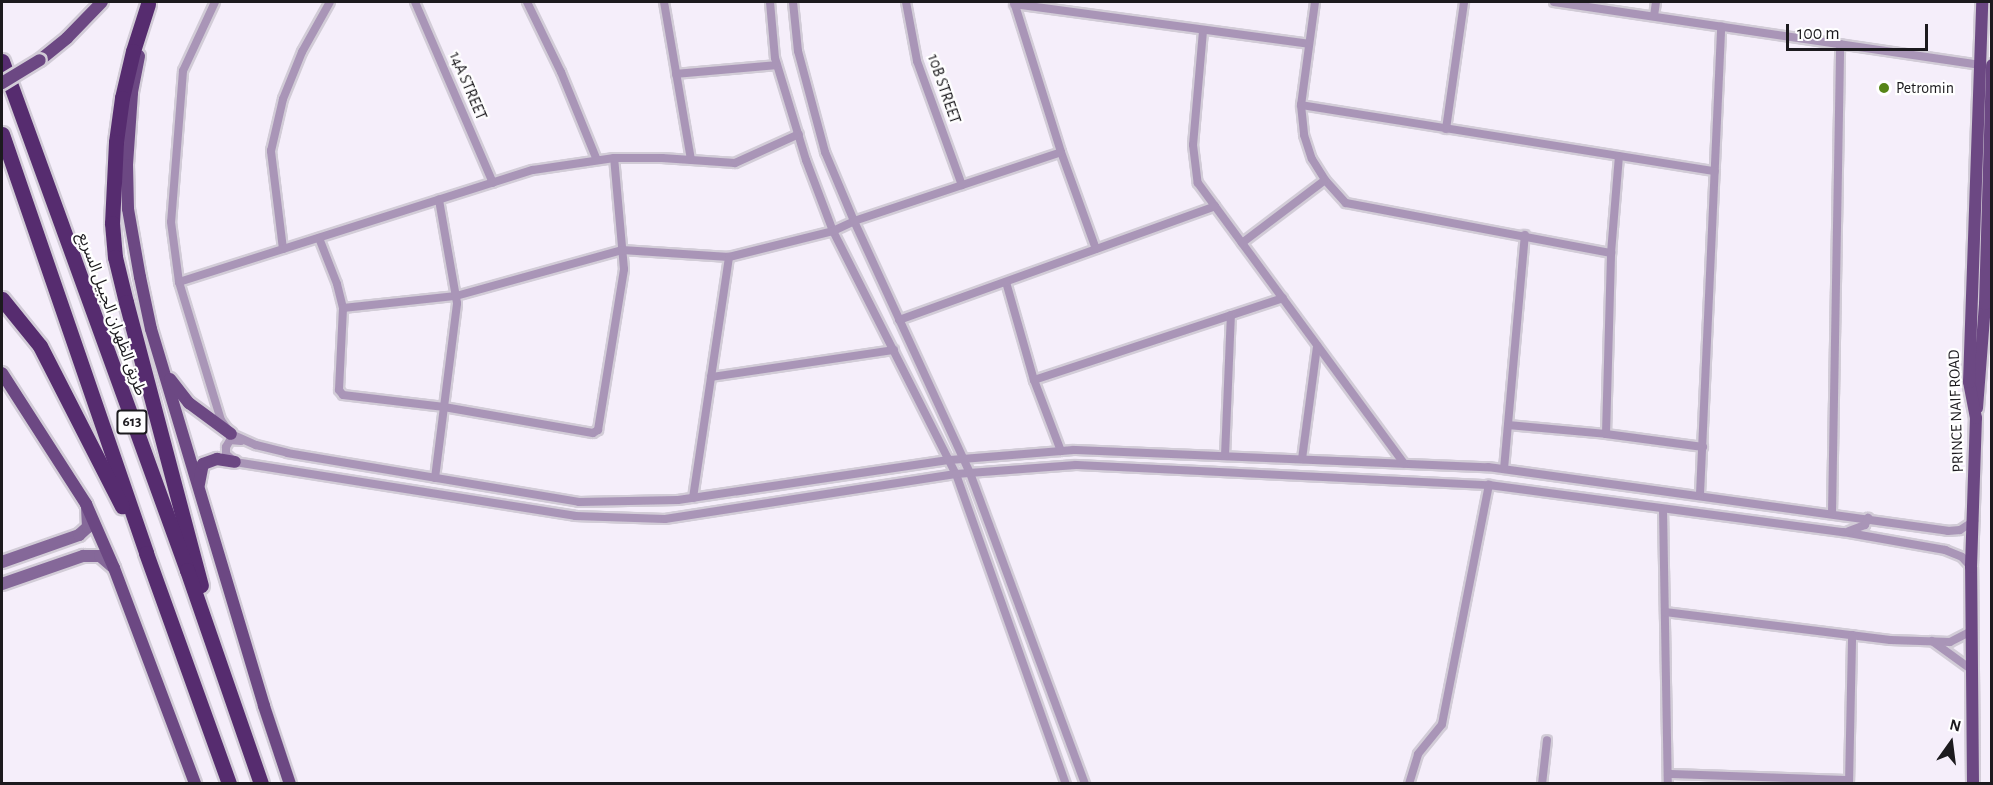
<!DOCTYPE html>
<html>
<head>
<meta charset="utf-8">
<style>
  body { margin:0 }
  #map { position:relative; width:1993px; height:785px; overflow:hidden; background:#f5eefa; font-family:"Alegreya Sans","Noto Sans Arabic",sans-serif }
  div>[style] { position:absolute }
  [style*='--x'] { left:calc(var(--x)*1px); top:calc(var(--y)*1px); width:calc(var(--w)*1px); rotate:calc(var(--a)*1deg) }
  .roads { filter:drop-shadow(2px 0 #d2ccd7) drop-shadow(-2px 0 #d2ccd7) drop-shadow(0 2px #d2ccd7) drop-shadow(0 -2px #d2ccd7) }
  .street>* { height:8px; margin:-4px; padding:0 4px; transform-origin:4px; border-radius:4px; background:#a995b7 }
  .secondary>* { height:12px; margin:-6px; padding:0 6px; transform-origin:6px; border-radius:6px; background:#856899 }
  .primary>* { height:12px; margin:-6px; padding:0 6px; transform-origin:6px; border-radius:6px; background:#6c4883 }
  .highway>* { height:15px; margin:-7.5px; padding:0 7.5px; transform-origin:7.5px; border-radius:7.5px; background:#562c6f }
  .bridges { filter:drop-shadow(2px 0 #d2ccd7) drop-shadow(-2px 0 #d2ccd7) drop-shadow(0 2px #d2ccd7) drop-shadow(0 -2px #d2ccd7) }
  .primary-bridge>* { height:12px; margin:-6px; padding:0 6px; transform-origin:6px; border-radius:6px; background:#6c4883 }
  .dots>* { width:16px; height:16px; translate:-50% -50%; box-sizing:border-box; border:3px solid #fff; border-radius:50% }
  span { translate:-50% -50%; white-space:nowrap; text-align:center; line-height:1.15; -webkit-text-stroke:4.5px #fff; paint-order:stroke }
  .shield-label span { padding:2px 4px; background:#fff; border:2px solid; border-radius:4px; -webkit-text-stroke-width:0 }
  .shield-label { font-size:15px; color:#1c1a1e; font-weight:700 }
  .street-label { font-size:16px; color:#1c1a1e }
  .poi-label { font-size:16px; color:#1c1a1e }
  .left { translate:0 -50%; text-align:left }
  .frame { position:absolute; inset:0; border:3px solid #1c1a1e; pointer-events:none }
  .north { position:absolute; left:1921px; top:713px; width:60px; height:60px; -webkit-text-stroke:4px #fff; paint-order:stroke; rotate:14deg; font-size:16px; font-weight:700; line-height:24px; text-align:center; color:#1c1a1e }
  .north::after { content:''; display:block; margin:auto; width:21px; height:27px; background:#1c1a1e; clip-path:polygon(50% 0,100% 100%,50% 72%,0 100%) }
  .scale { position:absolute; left:1786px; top:24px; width:142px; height:27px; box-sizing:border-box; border:3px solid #1c1a1e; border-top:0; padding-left:8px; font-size:18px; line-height:21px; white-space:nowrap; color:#1c1a1e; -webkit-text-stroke:4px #fff; paint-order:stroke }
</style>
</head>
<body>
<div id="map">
  <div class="roads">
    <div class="street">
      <div style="--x:215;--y:2;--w:76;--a:114.9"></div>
      <div style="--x:183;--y:71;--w:151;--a:94.5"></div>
      <div style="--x:171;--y:222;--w:61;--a:82.4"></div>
      <div style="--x:179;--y:282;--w:144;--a:73.1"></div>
      <div style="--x:221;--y:420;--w:17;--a:54"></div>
      <div style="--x:231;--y:434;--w:27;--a:24"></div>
      <div style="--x:256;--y:445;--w:32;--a:14"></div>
      <div style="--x:287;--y:453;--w:296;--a:9.5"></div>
      <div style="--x:579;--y:502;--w:99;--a:-1.2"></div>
      <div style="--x:678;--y:500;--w:275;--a:-8.4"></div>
      <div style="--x:950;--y:460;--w:124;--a:-4.6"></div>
      <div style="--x:1074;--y:450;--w:414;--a:2.4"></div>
      <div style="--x:1488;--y:467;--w:464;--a:7.9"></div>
      <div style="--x:1948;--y:531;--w:12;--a:-5"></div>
      <div style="--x:1960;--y:530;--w:17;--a:-33"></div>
      <div style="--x:415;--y:2;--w:197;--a:66.7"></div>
      <div style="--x:527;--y:2;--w:78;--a:64.1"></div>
      <div style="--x:561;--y:72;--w:95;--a:67.8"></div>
      <div style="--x:664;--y:2;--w:160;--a:80.3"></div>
      <div style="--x:770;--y:2;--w:56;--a:84.9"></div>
      <div style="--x:775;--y:58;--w:107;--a:73.1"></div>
      <div style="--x:806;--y:160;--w:76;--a:69.2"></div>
      <div style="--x:833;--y:231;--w:272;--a:63.2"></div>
      <div style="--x:956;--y:474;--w:329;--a:70.5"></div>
      <div style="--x:793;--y:2;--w:49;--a:84.2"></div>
      <div style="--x:798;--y:51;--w:105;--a:75"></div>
      <div style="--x:825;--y:152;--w:75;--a:67.2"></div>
      <div style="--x:854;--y:221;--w:277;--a:65.3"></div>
      <div style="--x:970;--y:473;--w:332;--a:69.7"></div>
      <div style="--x:906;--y:2;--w:60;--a:79.4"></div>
      <div style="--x:917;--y:61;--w:132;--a:70.1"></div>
      <div style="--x:1014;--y:2;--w:157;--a:72.6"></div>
      <div style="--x:1061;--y:152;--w:103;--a:70.2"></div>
      <div style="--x:1315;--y:2;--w:104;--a:97.7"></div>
      <div style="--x:1301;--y:105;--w:30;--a:84"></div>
      <div style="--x:1304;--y:135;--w:25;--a:72"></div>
      <div style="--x:1312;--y:159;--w:25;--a:58"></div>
      <div style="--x:1325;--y:180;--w:31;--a:48"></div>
      <div style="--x:1346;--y:203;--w:270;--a:10.7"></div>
      <div style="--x:1554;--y:2;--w:433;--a:8.4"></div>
      <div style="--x:1014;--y:4;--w:297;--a:7.7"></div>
      <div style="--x:1654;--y:16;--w:14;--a:-82"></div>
      <div style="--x:1203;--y:31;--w:114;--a:95"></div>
      <div style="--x:1193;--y:145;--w:38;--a:83"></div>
      <div style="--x:1198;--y:183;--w:348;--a:53.7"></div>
      <div style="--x:676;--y:74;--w:101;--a:-5.1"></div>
      <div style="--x:1301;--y:105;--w:419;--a:9.1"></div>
      <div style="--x:1446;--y:129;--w:128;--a:-81.9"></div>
      <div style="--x:319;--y:238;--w:49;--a:68.6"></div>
      <div style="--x:337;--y:284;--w:25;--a:76"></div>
      <div style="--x:343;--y:308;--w:82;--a:92.8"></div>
      <div style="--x:339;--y:390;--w:6;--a:51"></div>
      <div style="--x:343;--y:395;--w:102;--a:6.8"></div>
      <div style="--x:444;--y:407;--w:151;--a:9.9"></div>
      <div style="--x:593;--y:433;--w:6;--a:-31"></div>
      <div style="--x:598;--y:430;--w:163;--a:-80.8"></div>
      <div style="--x:624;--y:269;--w:111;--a:-95.1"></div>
      <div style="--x:1242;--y:243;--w:104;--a:-37.2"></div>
      <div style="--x:283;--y:249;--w:99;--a:-97"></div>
      <div style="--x:271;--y:151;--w:53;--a:-77"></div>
      <div style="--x:283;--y:99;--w:51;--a:-68"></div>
      <div style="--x:302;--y:52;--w:57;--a:-60.8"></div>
      <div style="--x:179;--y:282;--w:371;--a:-17.6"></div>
      <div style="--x:533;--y:170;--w:82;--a:-8.4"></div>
      <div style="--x:614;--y:158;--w:48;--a:0"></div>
      <div style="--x:662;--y:158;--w:73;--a:3.9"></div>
      <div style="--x:735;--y:163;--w:70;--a:-24.4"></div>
      <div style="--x:1006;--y:282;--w:102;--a:74.1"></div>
      <div style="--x:1034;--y:380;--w:76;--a:69.2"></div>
      <div style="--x:343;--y:308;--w:114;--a:-6.1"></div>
      <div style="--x:456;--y:296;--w:172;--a:-15.5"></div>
      <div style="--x:622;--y:250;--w:107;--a:3.7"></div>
      <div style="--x:729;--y:257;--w:107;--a:-14"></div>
      <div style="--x:833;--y:231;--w:23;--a:-25"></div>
      <div style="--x:854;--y:221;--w:218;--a:-18.4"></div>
      <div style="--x:899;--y:320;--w:336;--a:-19.8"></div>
      <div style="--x:711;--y:377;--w:185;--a:-8.4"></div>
      <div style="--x:1034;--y:380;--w:262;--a:-18.2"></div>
      <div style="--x:1508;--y:425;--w:98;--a:5.2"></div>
      <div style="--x:1606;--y:434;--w:98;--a:7.6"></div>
      <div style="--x:1606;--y:434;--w:181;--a:-88.4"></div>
      <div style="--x:1611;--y:253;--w:97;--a:-85.3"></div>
      <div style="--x:241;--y:441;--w:11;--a:-175"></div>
      <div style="--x:230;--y:440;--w:8;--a:120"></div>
      <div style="--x:226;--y:447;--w:7;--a:90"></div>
      <div style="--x:226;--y:454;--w:12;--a:42"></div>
      <div style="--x:235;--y:462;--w:344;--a:9"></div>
      <div style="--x:575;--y:516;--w:90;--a:1.9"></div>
      <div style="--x:665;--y:519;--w:294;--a:-8.8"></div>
      <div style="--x:956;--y:474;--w:120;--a:-4.3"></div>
      <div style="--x:1076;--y:465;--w:413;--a:2.8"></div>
      <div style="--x:1489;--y:485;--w:357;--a:7.6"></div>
      <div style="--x:1843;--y:532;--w:104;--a:10"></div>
      <div style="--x:1945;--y:550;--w:18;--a:22"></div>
      <div style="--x:1962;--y:557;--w:13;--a:48"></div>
      <div style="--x:1225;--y:456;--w:141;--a:-87.6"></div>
      <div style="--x:1302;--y:459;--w:114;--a:-82.4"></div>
      <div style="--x:1504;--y:469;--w:235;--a:-84.9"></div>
      <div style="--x:435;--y:478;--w:176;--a:-82.8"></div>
      <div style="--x:457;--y:303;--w:105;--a:-99.9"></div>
      <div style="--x:1700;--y:494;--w:468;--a:-87.4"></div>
      <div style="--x:693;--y:498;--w:244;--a:-81.5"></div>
      <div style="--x:1663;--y:509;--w:275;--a:89"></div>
      <div style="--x:1832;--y:513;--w:469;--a:-89"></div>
      <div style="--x:1849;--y:531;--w:17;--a:-21"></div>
      <div style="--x:1865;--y:525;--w:8;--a:-67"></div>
      <div style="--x:1665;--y:612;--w:227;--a:7.1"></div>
      <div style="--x:1890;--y:640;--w:60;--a:1.9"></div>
      <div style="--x:1950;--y:642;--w:25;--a:-27"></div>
      <div style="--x:1932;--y:641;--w:49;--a:35.9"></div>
      <div style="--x:1668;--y:774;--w:181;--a:1.9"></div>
      <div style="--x:1409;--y:784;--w:31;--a:-73"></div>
      <div style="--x:1418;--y:754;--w:38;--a:-51"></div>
      <div style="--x:1442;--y:724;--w:244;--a:-78.9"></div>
      <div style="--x:1542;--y:784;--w:44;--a:-83.5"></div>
      <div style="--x:1849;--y:784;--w:149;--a:-88.8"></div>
    </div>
    <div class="secondary">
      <div style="--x:2;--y:562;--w:82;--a:-19.3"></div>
      <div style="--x:79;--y:535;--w:12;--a:-42"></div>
      <div style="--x:88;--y:527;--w:19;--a:-93"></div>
      <div style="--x:2;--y:584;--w:86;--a:-19.1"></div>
      <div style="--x:83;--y:556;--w:17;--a:0"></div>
      <div style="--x:100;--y:556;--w:18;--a:41"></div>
    </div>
    <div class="primary">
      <div style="--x:139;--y:56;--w:38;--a:101"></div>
      <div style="--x:132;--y:93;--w:72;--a:94"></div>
      <div style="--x:127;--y:165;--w:44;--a:88.7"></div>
      <div style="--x:128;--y:209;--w:69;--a:80"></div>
      <div style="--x:140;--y:277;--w:53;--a:78.1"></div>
      <div style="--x:151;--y:329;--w:394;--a:73.3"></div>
      <div style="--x:264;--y:706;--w:82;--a:71.6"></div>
      <div style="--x:40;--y:60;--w:35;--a:-39"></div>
      <div style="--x:67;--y:38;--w:50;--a:-45.8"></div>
      <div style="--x:2;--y:373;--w:156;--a:57.3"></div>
      <div style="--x:86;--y:504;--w:70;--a:66.4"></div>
      <div style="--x:114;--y:568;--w:231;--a:69.4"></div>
      <div style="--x:170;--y:379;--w:31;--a:52"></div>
      <div style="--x:189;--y:403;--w:52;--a:36.4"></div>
      <div style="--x:1977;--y:408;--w:104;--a:-85.6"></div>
      <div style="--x:1985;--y:304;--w:239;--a:-88.3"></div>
      <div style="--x:199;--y:484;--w:20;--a:-79"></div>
      <div style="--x:203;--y:464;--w:15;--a:-20"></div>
      <div style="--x:217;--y:459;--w:18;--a:9"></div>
      <div style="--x:1973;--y:784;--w:217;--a:-90.5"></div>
      <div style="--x:1971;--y:567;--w:149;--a:-88.1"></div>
      <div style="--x:1976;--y:418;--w:37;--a:-101"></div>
      <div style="--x:1969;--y:382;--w:380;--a:-88"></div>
    </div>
    <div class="highway">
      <div style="--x:148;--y:4;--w:49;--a:107.7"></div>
      <div style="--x:133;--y:51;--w:48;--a:103.2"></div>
      <div style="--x:122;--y:98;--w:44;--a:97.8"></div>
      <div style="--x:116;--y:142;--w:81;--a:92.8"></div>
      <div style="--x:112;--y:223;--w:34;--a:85"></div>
      <div style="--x:115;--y:257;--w:46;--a:76.3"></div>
      <div style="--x:126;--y:302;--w:293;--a:75.2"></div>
      <div style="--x:2;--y:61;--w:542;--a:70.03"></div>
      <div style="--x:187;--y:570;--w:226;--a:70.9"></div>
      <div style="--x:2;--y:134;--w:443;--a:71"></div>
      <div style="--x:146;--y:553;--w:245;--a:70.2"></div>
      <div style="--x:2;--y:299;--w:60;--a:51"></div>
      <div style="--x:40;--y:346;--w:180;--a:62.9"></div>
    </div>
  </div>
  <div class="bridges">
    <div class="primary-bridge">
      <div style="--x:2;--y:83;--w:44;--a:-31.2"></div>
    </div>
  </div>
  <div class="dots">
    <div style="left:1884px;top:88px;background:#568517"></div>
  </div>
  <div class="shield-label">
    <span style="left:132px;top:422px">613</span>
  </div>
  <div class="street-label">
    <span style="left:468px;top:86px;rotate:67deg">14A STREET</span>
    <span style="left:944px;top:89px;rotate:71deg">10B STREET</span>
    <span style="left:112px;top:314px;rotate:70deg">طريق الظهران الجبيل السريع</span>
    <span style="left:1956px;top:411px;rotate:-92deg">PRINCE NAIF ROAD</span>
  </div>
  <div class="poi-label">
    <span class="left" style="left:1896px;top:88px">Petromin</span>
  </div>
  <div class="frame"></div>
  <div class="north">N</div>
  <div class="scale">100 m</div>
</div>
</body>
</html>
